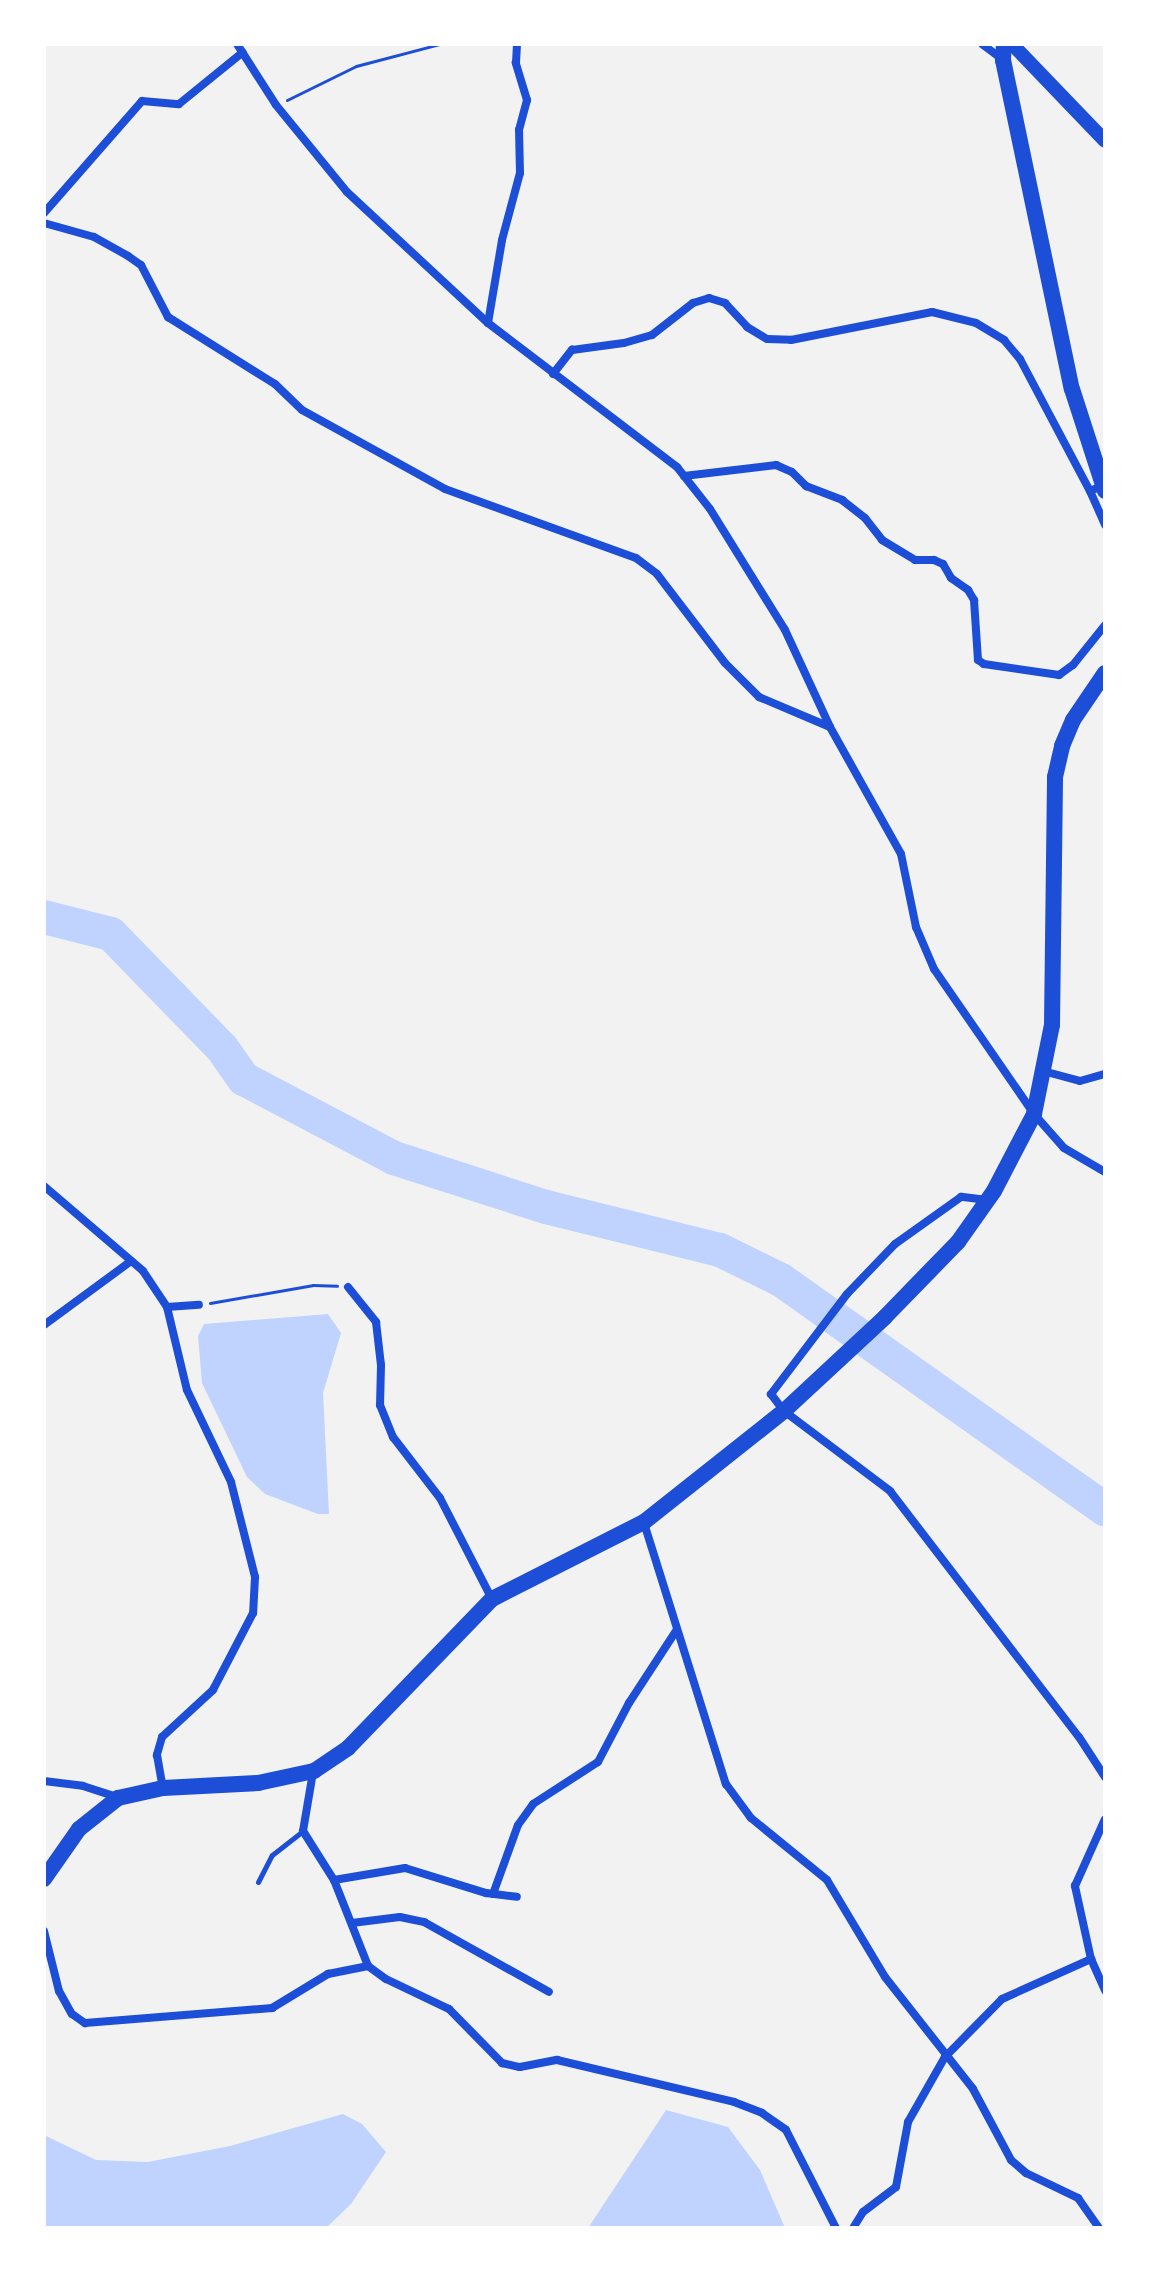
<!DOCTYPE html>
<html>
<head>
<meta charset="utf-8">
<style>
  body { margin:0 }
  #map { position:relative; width:1149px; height:2272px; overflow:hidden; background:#f2f2f2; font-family:"Asap Condensed",sans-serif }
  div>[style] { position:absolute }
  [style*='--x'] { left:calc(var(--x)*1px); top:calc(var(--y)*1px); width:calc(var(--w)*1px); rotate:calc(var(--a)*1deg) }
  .water>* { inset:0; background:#bfd3fe }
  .river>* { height:34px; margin:-17px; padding:0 17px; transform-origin:17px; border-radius:17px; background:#bfd3fe }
  .path>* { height:3px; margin:-1.5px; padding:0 1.5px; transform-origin:1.5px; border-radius:1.5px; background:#1d4ed8 }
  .service>* { height:5px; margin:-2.5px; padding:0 2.5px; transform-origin:2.5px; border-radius:2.5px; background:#1d4ed8 }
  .minor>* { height:8px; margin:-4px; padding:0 4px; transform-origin:4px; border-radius:4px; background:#1d4ed8 }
  .tertiary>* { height:14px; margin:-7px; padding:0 7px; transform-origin:7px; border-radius:7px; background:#1d4ed8 }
  .secondary>* { height:16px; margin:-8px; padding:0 8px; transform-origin:8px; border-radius:8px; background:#1d4ed8 }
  span { translate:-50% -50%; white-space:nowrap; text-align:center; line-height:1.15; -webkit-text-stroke:6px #fff; paint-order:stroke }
  .frame { position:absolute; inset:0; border:46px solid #fff; pointer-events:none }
</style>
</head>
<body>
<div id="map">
  <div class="water">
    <div style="clip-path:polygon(328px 1314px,341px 1333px,323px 1393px,329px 1514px,318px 1514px,265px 1494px,247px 1477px,202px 1383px,198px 1336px,204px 1324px)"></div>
    <div style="clip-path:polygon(666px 2110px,728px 2127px,760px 2170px,785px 2228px,588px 2228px)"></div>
    <div style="clip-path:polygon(343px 2114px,362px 2124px,386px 2152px,351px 2204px,326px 2228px,44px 2228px,44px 2135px,96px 2160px,148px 2162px,230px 2146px)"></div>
  </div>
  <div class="river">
    <div style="--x:44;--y:917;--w:69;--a:14.2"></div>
    <div style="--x:111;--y:934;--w:159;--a:45.8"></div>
    <div style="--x:222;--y:1048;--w:38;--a:55"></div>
    <div style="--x:244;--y:1079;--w:170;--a:27.8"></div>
    <div style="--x:394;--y:1158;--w:160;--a:17.9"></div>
    <div style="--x:546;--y:1207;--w:179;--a:13.9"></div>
    <div style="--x:720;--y:1250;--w:68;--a:26.2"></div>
    <div style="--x:781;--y:1280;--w:397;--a:35.3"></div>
  </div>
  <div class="path">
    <div style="--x:287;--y:100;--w:77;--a:-26.2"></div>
    <div style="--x:356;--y:66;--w:87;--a:-14.7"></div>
    <div style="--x:210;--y:1303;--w:105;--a:-9.9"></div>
    <div style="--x:313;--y:1285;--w:24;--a:2"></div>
  </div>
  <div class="service">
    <div style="--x:258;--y:1882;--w:30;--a:-63"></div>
    <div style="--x:272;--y:1855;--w:39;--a:-38"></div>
  </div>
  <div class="minor">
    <div style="--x:237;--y:44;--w:72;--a:57.4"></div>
    <div style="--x:276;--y:105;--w:112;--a:50.8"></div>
    <div style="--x:347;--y:192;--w:192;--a:42.9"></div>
    <div style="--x:488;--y:323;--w:238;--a:37.3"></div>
    <div style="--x:677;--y:467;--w:53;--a:51.8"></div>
    <div style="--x:710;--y:509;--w:142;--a:58.2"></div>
    <div style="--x:785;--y:630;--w:107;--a:65.1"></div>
    <div style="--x:830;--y:727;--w:145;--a:60.8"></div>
    <div style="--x:901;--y:854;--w:75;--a:78.4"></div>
    <div style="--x:916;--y:927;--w:46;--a:66.8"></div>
    <div style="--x:934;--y:969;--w:176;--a:55.4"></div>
    <div style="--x:1034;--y:1114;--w:45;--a:48.6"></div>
    <div style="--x:1064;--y:1148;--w:48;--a:30.3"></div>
    <div style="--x:982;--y:44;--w:26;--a:37"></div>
    <div style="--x:44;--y:213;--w:149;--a:-48.8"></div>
    <div style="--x:142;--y:101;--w:37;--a:5"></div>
    <div style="--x:179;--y:104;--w:82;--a:-39.1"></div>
    <div style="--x:44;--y:223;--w:52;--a:15.6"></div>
    <div style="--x:94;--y:237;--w:39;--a:29"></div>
    <div style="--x:128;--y:256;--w:16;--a:35"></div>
    <div style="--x:141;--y:265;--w:59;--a:62.6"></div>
    <div style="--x:168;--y:317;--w:126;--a:32.1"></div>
    <div style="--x:275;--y:384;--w:37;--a:44"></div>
    <div style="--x:302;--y:410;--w:163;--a:28.9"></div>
    <div style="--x:445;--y:489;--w:203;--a:19.9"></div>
    <div style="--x:636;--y:558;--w:26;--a:37"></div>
    <div style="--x:657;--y:574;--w:112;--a:52.6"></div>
    <div style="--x:725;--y:663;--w:48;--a:45"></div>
    <div style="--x:759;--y:697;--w:77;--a:22.9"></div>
    <div style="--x:488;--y:323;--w:84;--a:-80.4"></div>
    <div style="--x:502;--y:240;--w:69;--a:-75"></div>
    <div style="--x:520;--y:173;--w:43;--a:-91.3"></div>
    <div style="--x:519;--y:130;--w:31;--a:-75"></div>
    <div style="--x:527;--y:100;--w:39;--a:-107"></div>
    <div style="--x:516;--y:63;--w:19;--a:-87"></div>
    <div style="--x:553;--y:374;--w:31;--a:-52"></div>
    <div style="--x:572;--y:350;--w:52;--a:-7.7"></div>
    <div style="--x:624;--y:343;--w:29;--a:-16"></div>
    <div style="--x:652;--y:335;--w:52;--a:-38"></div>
    <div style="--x:693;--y:303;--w:17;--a:-17"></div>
    <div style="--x:709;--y:298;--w:17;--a:17"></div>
    <div style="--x:725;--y:303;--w:33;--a:47"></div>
    <div style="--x:747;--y:327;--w:23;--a:31"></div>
    <div style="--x:767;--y:339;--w:24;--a:2"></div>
    <div style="--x:791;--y:340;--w:144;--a:-11.2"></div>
    <div style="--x:932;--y:312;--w:45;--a:14"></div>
    <div style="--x:976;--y:323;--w:33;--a:31"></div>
    <div style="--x:1004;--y:340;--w:25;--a:50"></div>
    <div style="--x:1020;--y:359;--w:149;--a:62.1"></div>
    <div style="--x:1090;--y:491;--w:13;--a:-23"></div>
    <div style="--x:684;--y:476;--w:93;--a:-6.8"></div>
    <div style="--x:776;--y:465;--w:17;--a:24"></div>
    <div style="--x:792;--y:472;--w:20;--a:45"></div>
    <div style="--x:806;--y:486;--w:39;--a:21"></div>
    <div style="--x:842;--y:500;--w:29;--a:38"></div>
    <div style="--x:865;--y:518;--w:28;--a:52"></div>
    <div style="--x:882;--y:540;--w:39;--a:31"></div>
    <div style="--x:915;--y:560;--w:19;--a:0"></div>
    <div style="--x:934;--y:560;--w:10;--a:24"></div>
    <div style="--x:943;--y:564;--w:16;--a:60"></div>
    <div style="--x:951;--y:578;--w:21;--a:35"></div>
    <div style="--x:968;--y:590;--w:12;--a:59"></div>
    <div style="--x:974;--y:600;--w:60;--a:86.2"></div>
    <div style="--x:978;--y:660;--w:7;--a:34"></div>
    <div style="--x:984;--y:664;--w:76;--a:8.3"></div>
    <div style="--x:1059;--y:675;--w:17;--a:-36"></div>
    <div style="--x:1073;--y:665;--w:51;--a:-51.3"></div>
    <div style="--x:1090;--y:491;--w:37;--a:66"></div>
    <div style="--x:1043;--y:1071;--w:38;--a:15"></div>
    <div style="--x:1080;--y:1081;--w:26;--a:-16"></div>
    <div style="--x:44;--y:1186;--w:130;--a:40.6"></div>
    <div style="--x:143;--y:1271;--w:43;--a:56.3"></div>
    <div style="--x:167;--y:1307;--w:85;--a:76.5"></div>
    <div style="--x:187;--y:1390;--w:102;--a:64.4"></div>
    <div style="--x:231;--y:1482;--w:98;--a:75.8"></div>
    <div style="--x:255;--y:1577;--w:36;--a:93"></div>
    <div style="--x:253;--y:1613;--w:87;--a:117.5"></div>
    <div style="--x:213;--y:1690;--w:69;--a:137.3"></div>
    <div style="--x:162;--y:1737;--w:19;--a:106"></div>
    <div style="--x:157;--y:1755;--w:34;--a:80"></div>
    <div style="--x:987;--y:1200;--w:26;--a:-173"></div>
    <div style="--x:961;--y:1197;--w:81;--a:144.5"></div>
    <div style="--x:895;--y:1244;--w:69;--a:133.8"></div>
    <div style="--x:847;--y:1294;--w:126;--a:127.2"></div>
    <div style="--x:771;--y:1394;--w:21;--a:53"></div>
    <div style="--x:784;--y:1411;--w:133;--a:37"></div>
    <div style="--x:890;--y:1491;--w:310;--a:52.5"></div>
    <div style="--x:1079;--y:1737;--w:48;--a:57"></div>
    <div style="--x:348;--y:1287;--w:45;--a:51.3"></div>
    <div style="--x:376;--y:1322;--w:43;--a:83.4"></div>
    <div style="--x:381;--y:1365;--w:40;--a:91.4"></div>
    <div style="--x:380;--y:1405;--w:35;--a:68"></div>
    <div style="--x:393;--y:1437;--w:77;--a:52.4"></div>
    <div style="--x:440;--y:1498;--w:114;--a:62.8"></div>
    <div style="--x:167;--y:1307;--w:32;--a:-4"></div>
    <div style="--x:44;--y:1325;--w:108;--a:-36.3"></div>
    <div style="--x:644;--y:1523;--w:274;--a:72.6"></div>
    <div style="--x:726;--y:1784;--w:42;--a:53.7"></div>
    <div style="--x:751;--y:1818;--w:98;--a:39.2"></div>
    <div style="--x:827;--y:1880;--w:113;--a:59.1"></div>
    <div style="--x:885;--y:1977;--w:142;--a:51.8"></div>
    <div style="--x:973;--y:2089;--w:81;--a:61.8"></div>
    <div style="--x:1011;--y:2160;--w:20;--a:41"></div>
    <div style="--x:1026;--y:2173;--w:58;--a:25.7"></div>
    <div style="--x:1078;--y:2198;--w:37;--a:55"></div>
    <div style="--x:313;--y:1772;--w:60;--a:99.6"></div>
    <div style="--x:303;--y:1831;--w:58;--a:57.7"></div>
    <div style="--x:334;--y:1880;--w:92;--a:68.4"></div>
    <div style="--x:368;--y:1966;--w:22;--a:36"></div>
    <div style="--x:386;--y:1979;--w:70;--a:25.5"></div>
    <div style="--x:449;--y:2009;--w:76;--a:45.5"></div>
    <div style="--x:502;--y:2063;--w:18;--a:13"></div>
    <div style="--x:520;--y:2067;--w:38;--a:-11"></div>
    <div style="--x:557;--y:2060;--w:182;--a:13.3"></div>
    <div style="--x:734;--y:2102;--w:30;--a:21"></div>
    <div style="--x:762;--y:2113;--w:29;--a:35"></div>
    <div style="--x:786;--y:2130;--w:110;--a:63"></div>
    <div style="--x:44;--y:1781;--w:39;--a:7"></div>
    <div style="--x:83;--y:1786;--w:36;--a:18"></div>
    <div style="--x:334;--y:1880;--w:72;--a:-9.6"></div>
    <div style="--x:405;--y:1868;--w:85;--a:17.2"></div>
    <div style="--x:486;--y:1893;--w:31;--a:7"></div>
    <div style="--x:493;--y:1894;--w:73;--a:-70.1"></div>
    <div style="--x:518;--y:1825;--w:26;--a:-54"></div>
    <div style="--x:533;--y:1804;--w:77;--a:-32.9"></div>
    <div style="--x:598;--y:1762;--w:67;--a:-62.3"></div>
    <div style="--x:629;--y:1703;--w:86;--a:-56.9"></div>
    <div style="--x:352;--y:1923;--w:48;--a:-7.1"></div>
    <div style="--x:400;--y:1917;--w:25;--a:12"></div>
    <div style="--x:424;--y:1922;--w:143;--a:29.2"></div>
    <div style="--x:44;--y:1931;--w:62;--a:76"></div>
    <div style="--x:59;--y:1991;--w:26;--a:61"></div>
    <div style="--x:72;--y:2014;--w:16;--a:35"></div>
    <div style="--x:85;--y:2023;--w:188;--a:-4.6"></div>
    <div style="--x:272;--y:2008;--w:66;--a:-31.3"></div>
    <div style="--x:328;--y:1974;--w:41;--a:-11.3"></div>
    <div style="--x:1091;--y:1959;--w:35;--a:66"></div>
    <div style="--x:853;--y:2228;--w:19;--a:-58"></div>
    <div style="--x:863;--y:2212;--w:41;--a:-37.1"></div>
    <div style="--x:896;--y:2187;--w:66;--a:-79.5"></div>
    <div style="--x:908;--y:2122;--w:75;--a:-60.4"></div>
    <div style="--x:945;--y:2057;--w:81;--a:-45.5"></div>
    <div style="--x:1002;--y:1999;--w:98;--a:-24.2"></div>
    <div style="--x:1091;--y:1959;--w:75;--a:-102.4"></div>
    <div style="--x:1075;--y:1886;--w:73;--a:-65.9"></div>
  </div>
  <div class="tertiary">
    <div style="--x:1012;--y:44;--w:134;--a:46.2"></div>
  </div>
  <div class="secondary">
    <div style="--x:1004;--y:44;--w:16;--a:94"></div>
    <div style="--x:1003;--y:60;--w:336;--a:78.2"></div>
    <div style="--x:1072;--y:389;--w:107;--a:72.1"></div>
    <div style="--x:44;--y:1879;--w:61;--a:-55"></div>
    <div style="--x:79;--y:1829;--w:50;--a:-38.5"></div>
    <div style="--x:118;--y:1798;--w:46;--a:-12.5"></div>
    <div style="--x:163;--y:1788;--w:95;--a:-3"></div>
    <div style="--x:258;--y:1783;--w:57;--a:-12.1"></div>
    <div style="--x:314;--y:1771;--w:41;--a:-34.1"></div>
    <div style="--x:348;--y:1748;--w:207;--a:-46"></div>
    <div style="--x:492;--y:1599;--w:170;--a:-26.9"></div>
    <div style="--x:644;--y:1522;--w:179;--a:-38.4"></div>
    <div style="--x:784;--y:1411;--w:138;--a:-42.9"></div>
    <div style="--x:885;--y:1317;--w:105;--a:-45.8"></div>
    <div style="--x:958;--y:1242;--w:62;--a:-54.8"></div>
    <div style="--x:994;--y:1191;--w:87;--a:-62.5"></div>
    <div style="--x:1034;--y:1114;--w:91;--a:-78.6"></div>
    <div style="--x:1052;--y:1025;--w:248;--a:-89.3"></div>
    <div style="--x:1055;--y:777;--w:32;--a:-77"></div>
    <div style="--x:1062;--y:746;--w:28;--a:-67"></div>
    <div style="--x:1073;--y:720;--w:57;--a:-55.8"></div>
  </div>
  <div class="frame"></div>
</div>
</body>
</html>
